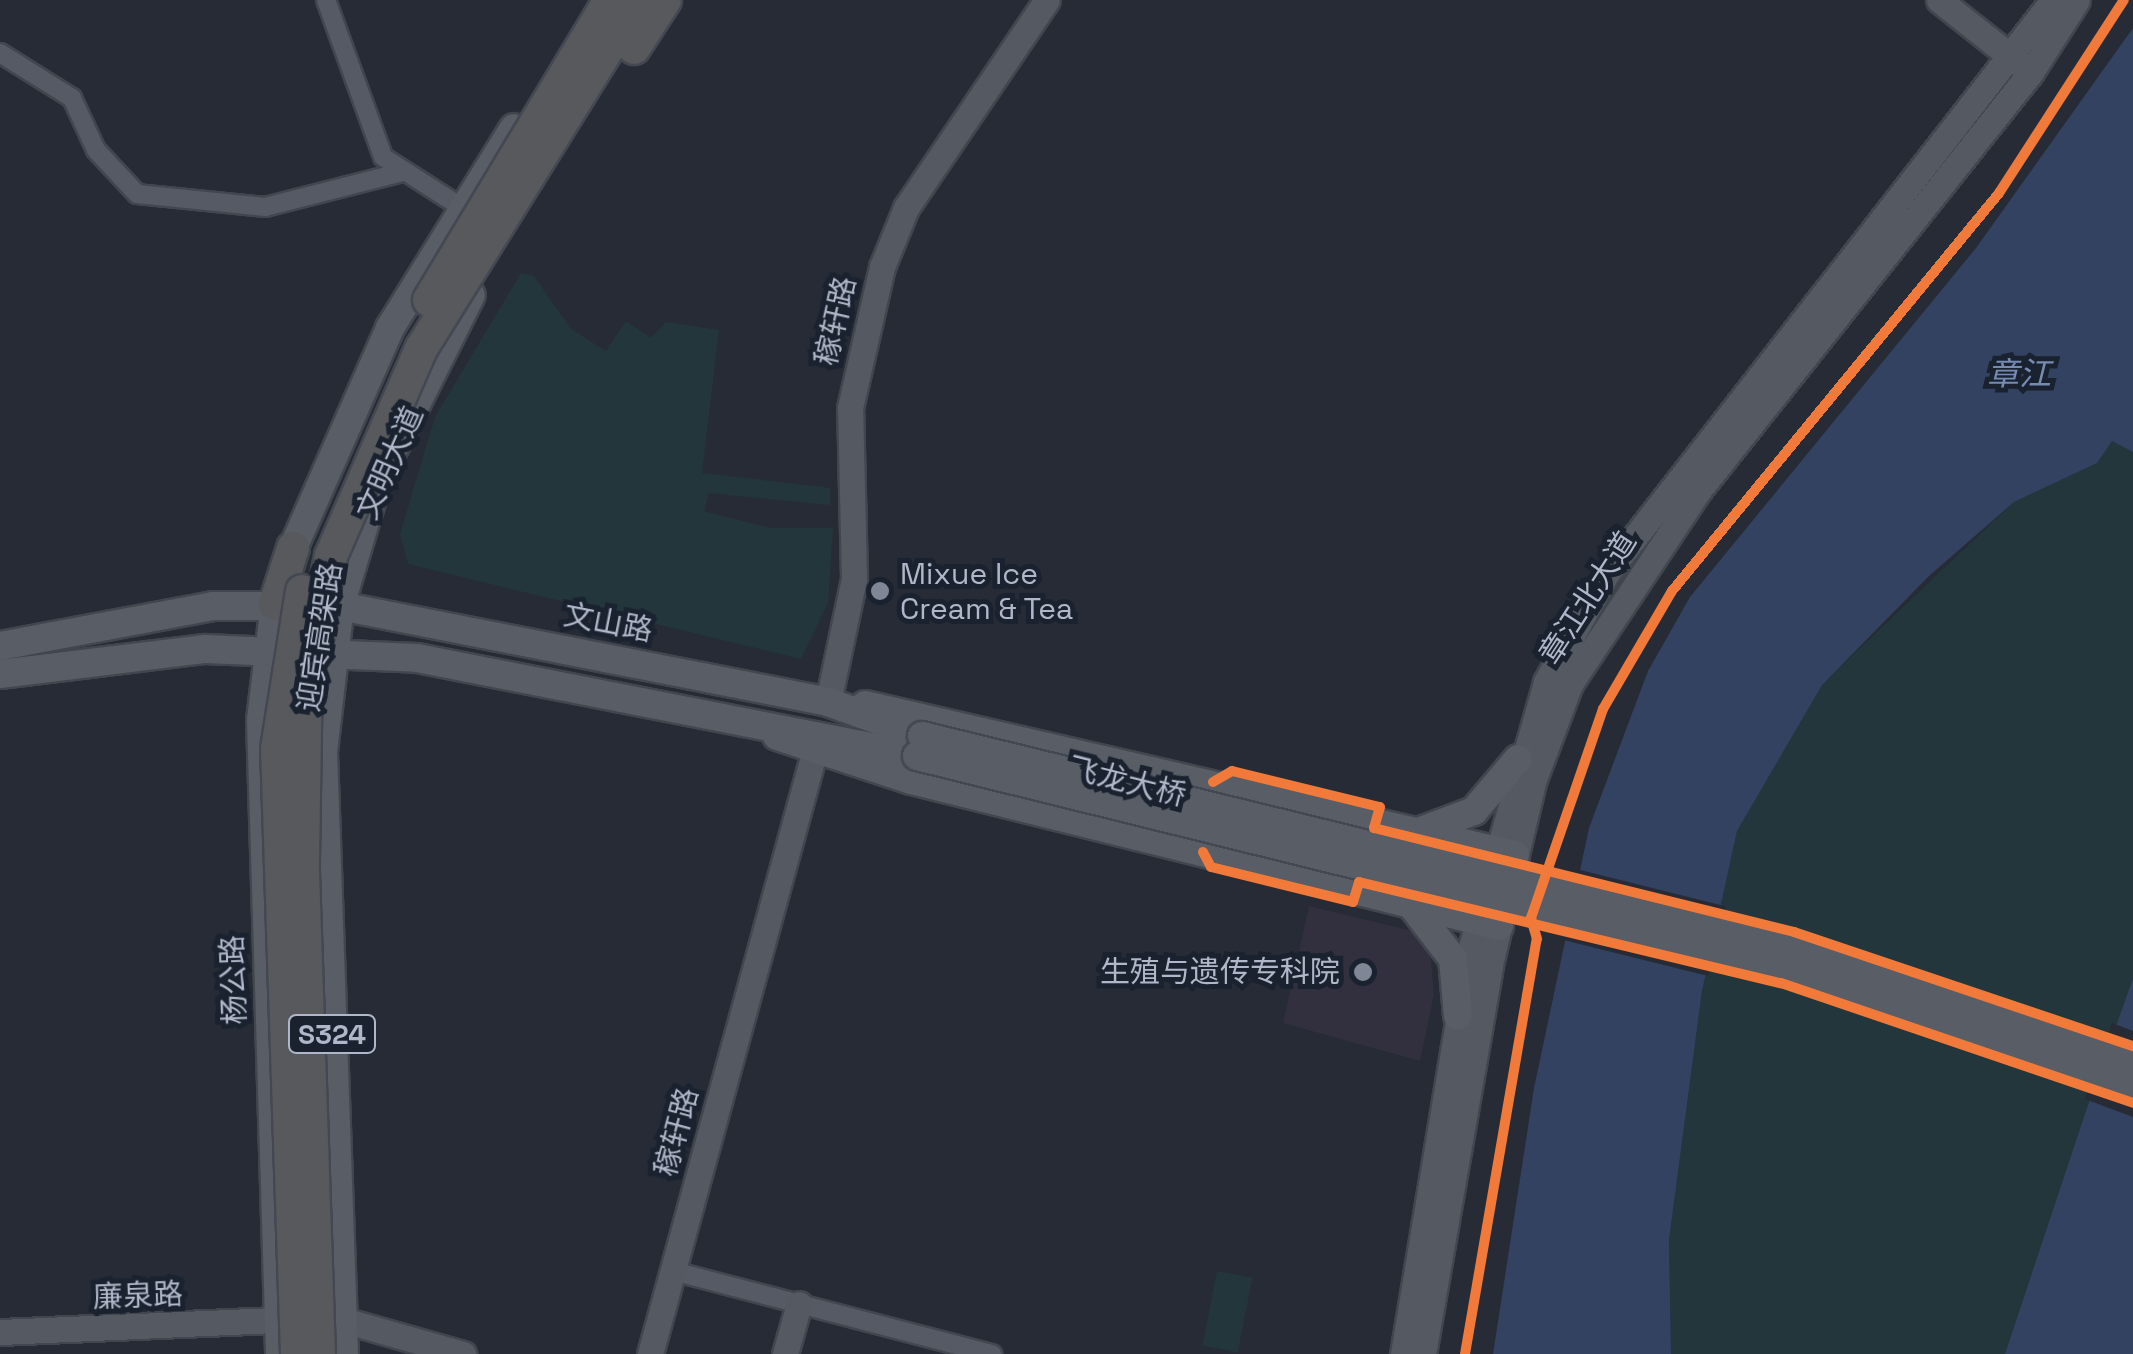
<!DOCTYPE html>
<html>
<head>
<meta charset="utf-8">
<style>
  body { margin:0 }
  #map { position:relative; width:2133px; height:1354px; overflow:hidden; background:#262b35; font-family:"Space Grotesk","Noto Sans SC",sans-serif }
  div>[style] { position:absolute }
  [style*='--x'] { left:calc(var(--x)*1px); top:calc(var(--y)*1px); width:calc(var(--w)*1px); rotate:calc(var(--a)*1deg) }
  .medical>* { inset:0; background:#32303e }
  .green>* { inset:0; background:#23363b; transform-origin:0 0 }
  .water>* { inset:0; background:#324260 }
  .pier>* { inset:0; background:#262b35; transform-origin:0 0 }
  .roads { filter:drop-shadow(2px 0 #42464e) drop-shadow(-2px 0 #42464e) drop-shadow(0 2px #42464e) drop-shadow(0 -2px #42464e) }
  .street>* { height:18px; margin:-9px; padding:0 9px; transform-origin:9px; border-radius:9px; background:#565a64 }
  .secondary>* { height:25px; margin:-12.5px; padding:0 12.5px; transform-origin:12.5px; border-radius:12.5px; background:#555962 }
  .primary>* { height:28px; margin:-14px; padding:0 14px; transform-origin:14px; border-radius:14px; background:#595d65 }
  .highway>* { height:32px; margin:-16px; padding:0 16px; transform-origin:16px; border-radius:16px; background:#57595c }
  .bridges { filter:drop-shadow(2px 0 #434852) drop-shadow(-2px 0 #434852) drop-shadow(0 2px #434852) drop-shadow(0 -2px #434852) }
  .primary-bridge>* { height:28px; margin:-14px; padding:0 14px; transform-origin:14px; border-radius:14px; background:#595d65 }
  .highway-bridge>* { height:32px; margin:-16px; padding:0 16px; transform-origin:16px; border-radius:16px; background:#57595c }
  .cycleway>* { height:10px; margin:-5px; padding:0 5px; transform-origin:5px; border-radius:5px; background:#f17a3a }
  .dots>* { width:28px; height:28px; translate:-50% -50%; box-sizing:border-box; border:5px solid #1a2230; border-radius:50% }
  span { translate:-50% -50%; white-space:nowrap; text-align:center; line-height:1.15; -webkit-text-stroke:10px #1a2230; paint-order:stroke }
  .shield-label span { padding:2px 8px; background:#1a2230; border:2px solid; border-radius:8px; -webkit-text-stroke-width:0 }
  .shield-label { font-size:28px; color:#afb7c8; font-weight:700 }
  .street-label { font-size:30px; color:#afb7c8 }
  .poi-label { font-size:30px; color:#afb7c8 }
  .left { translate:0 -50%; text-align:left }
  .right { translate:-100% -50%; text-align:right }
  .water-label { font-size:32px; color:#758bb2; font-style:italic }
</style>
</head>
<body>
<div id="map">
  <div class="medical">
    <div style="clip-path:polygon(1309px 906px,1409px 930px,1430px 950px,1434px 994px,1420px 1061px,1283px 1023px)"></div>
  </div>
  <div class="green">
    <div style="clip-path:polygon(521px 273px,534px 276px,571px 329px,606px 351px,626px 321px,651px 338px,666px 322px,719px 330px,702px 473px,830px 488px,830px 505px,709px 493px,704px 511px,770px 528px,833px 528px,828px 603px,801px 659px,408px 564px,400px 534px,435px 417px)"></div>
    <div style="clip-path:polygon(2112px 440px,2133px 452px,2133px 978px,2005px 1354px,1671px 1354px,1669px 1240px,1702px 991px,1737px 831px,1822px 684px,2014px 502px,2096px 463px)"></div>
    <div style="left:1217px;top:1271px;width:36px;height:76px;rotate:11deg"></div>
  </div>
  <div class="water">
    <div style="clip-path:polygon(2133px 28px,2133px 452px,2112px 441px,2097px 463px,2014px 502px,1929px 576px,1822px 685px,1737px 831px,1702px 991px,1669px 1240px,1671px 1354px,1493px 1354px,1534px 1088px,1589px 828px,1648px 671px,1690px 597px,1976px 248px)"></div>
    <div style="clip-path:polygon(2133px 978px,2133px 1354px,2005px 1354px,2086px 1111px)"></div>
  </div>
  <div class="pier">
    <div style="left:1576px;top:869px;width:154px;height:72px;rotate:14deg"></div>
    <div style="clip-path:polygon(2112px 1023px,2133px 1031px,2133px 1117px,2085px 1099px)"></div>
  </div>
  <div class="roads">
    <div class="street">
      <div style="--x:326;--y:0;--w:167;--a:70"></div>
      <div style="--x:383;--y:157;--w:96;--a:32.7"></div>
      <div style="--x:0;--y:53;--w:85;--a:32"></div>
      <div style="--x:72;--y:98;--w:57;--a:65.2"></div>
      <div style="--x:96;--y:150;--w:60;--a:47"></div>
      <div style="--x:137;--y:194;--w:129;--a:5.8"></div>
      <div style="--x:265;--y:207;--w:141;--a:-14.3"></div>
      <div style="--x:673;--y:1271;--w:330;--a:14.6"></div>
    </div>
    <div class="secondary">
      <div style="--x:1939;--y:0;--w:110;--a:38.3"></div>
      <div style="--x:828;--y:702;--w:126;--a:-78.1"></div>
      <div style="--x:854;--y:579;--w:171;--a:-91.3"></div>
      <div style="--x:850;--y:408;--w:145;--a:-77.2"></div>
      <div style="--x:882;--y:267;--w:64;--a:-67.9"></div>
      <div style="--x:906;--y:208;--w:251;--a:-55.9"></div>
      <div style="--x:343;--y:1320;--w:125;--a:15.8"></div>
      <div style="--x:0;--y:1332;--w:278;--a:-2.5"></div>
      <div style="--x:650;--y:1354;--w:623;--a:-74.74"></div>
      <div style="--x:785;--y:1354;--w:52;--a:-74.4"></div>
      <div style="--x:1403;--y:1354;--w:409;--a:-80.6"></div>
      <div style="--x:1470;--y:951;--w:280;--a:-74.2"></div>
      <div style="--x:1546;--y:682;--w:125;--a:-60.8"></div>
      <div style="--x:1607;--y:573;--w:726;--a:-52.1"></div>
      <div style="--x:1423;--y:1354;--w:404;--a:-80.2"></div>
      <div style="--x:1492;--y:956;--w:182;--a:-76.7"></div>
      <div style="--x:1534;--y:779;--w:102;--a:-69.2"></div>
      <div style="--x:1570;--y:684;--w:233;--a:-56.4"></div>
      <div style="--x:1699;--y:490;--w:534;--a:-51.54"></div>
      <div style="--x:2031;--y:72;--w:85;--a:-57.4"></div>
    </div>
    <div class="primary">
      <div style="--x:394;--y:448;--w:171;--a:-63.3"></div>
      <div style="--x:293;--y:548;--w:240;--a:-66.2"></div>
      <div style="--x:390;--y:328;--w:235;--a:-58.2"></div>
      <div style="--x:275;--y:604;--w:117;--a:96.9"></div>
      <div style="--x:261;--y:720;--w:634;--a:88.28"></div>
      <div style="--x:0;--y:646;--w:217;--a:-10.6"></div>
      <div style="--x:213;--y:606;--w:127;--a:0"></div>
      <div style="--x:340;--y:606;--w:497;--a:11.1"></div>
      <div style="--x:828;--y:702;--w:100;--a:19.9"></div>
      <div style="--x:0;--y:674;--w:207;--a:-7"></div>
      <div style="--x:205;--y:649;--w:212;--a:2.4"></div>
      <div style="--x:417;--y:658;--w:510;--a:11.09"></div>
      <div style="--x:865;--y:705;--w:667;--a:12.99"></div>
      <div style="--x:777;--y:736;--w:141;--a:18.2"></div>
      <div style="--x:911;--y:780;--w:606;--a:13.94"></div>
      <div style="--x:1418;--y:832;--w:60;--a:-20.6"></div>
      <div style="--x:1474;--y:811;--w:68;--a:-49.8"></div>
      <div style="--x:1413;--y:907;--w:66;--a:52.4"></div>
      <div style="--x:1453;--y:959;--w:57;--a:85"></div>
      <div style="--x:344;--y:1354;--w:602;--a:-92"></div>
      <div style="--x:323;--y:752;--w:147;--a:-83.4"></div>
      <div style="--x:340;--y:606;--w:119;--a:-73.4"></div>
    </div>
    <div class="highway">
      <div style="--x:275;--y:604;--w:59;--a:-72.2"></div>
    </div>
  </div>
  <div class="bridges">
    <div class="primary-bridge">
      <div style="--x:922;--y:736;--w:893;--a:13.74"></div>
      <div style="--x:1789;--y:948;--w:362;--a:18.3"></div>
      <div style="--x:917;--y:756;--w:893;--a:13.87"></div>
      <div style="--x:1784;--y:970;--w:368;--a:18.4"></div>
    </div>
    <div class="highway-bridge">
      <div style="--x:634;--y:48;--w:57;--a:-57.1"></div>
      <div style="--x:429;--y:300;--w:350;--a:-58.9"></div>
      <div style="--x:297;--y:1354;--w:605;--a:-91.89"></div>
      <div style="--x:277;--y:749;--w:160;--a:-81"></div>
      <div style="--x:319;--y:1354;--w:494;--a:-91.9"></div>
      <div style="--x:303;--y:860;--w:182;--a:-89.1"></div>
      <div style="--x:306;--y:678;--w:125;--a:-78.4"></div>
      <div style="--x:331;--y:556;--w:226;--a:-66.5"></div>
      <div style="--x:421;--y:349;--w:411;--a:-58.1"></div>
    </div>
  </div>
  <div class="cycleway">
    <div style="--x:1213;--y:782;--w:22;--a:-30"></div>
    <div style="--x:1232;--y:771;--w:152;--a:13.7"></div>
    <div style="--x:1380;--y:807;--w:22;--a:106"></div>
    <div style="--x:1374;--y:828;--w:433;--a:13.9"></div>
    <div style="--x:1794;--y:932;--w:358;--a:18.6"></div>
    <div style="--x:1203;--y:852;--w:17;--a:62"></div>
    <div style="--x:1211;--y:867;--w:146;--a:13.8"></div>
    <div style="--x:1353;--y:902;--w:21;--a:-73"></div>
    <div style="--x:1359;--y:882;--w:434;--a:13.5"></div>
    <div style="--x:1781;--y:983;--w:372;--a:18.8"></div>
    <div style="--x:1465;--y:1354;--w:421;--a:-80.2"></div>
    <div style="--x:1537;--y:939;--w:22;--a:-106"></div>
    <div style="--x:1531;--y:918;--w:221;--a:-71"></div>
    <div style="--x:1603;--y:709;--w:137;--a:-59.7"></div>
    <div style="--x:1672;--y:591;--w:515;--a:-50.59"></div>
    <div style="--x:1999;--y:193;--w:230;--a:-57.1"></div>
  </div>
  <div class="dots">
    <div style="left:880px;top:591px;background:#7f8695"></div>
    <div style="left:1363px;top:972px;background:#7f8695"></div>
  </div>
  <div class="shield-label">
    <span style="left:332px;top:1034px">S324</span>
  </div>
  <div class="street-label">
    <span style="left:836px;top:321px;rotate:-77deg">稼轩路</span>
    <span style="left:390px;top:463px;rotate:-66deg">文明大道</span>
    <span style="left:1588px;top:598px;rotate:-57deg">章江北大道</span>
    <span style="left:608px;top:623px;rotate:11deg">文山路</span>
    <span style="left:320px;top:637px;rotate:-81deg">迎宾高架路</span>
    <span style="left:1127px;top:782px;rotate:14deg">飞龙大桥</span>
    <span style="left:234px;top:980px;rotate:-92deg">杨公路</span>
    <span style="left:677px;top:1132px;rotate:-75deg">稼轩路</span>
    <span style="left:138px;top:1296px;rotate:-2deg">廉泉路</span>
  </div>
  <div class="poi-label">
    <span class="left" style="left:900px;top:591px">Mixue Ice<br>Cream &amp; Tea</span>
    <span class="right" style="left:1340px;top:972px">生殖与遗传专科院</span>
  </div>
  <div class="water-label">
    <span style="left:2019px;top:374px">章江</span>
  </div>
</div>
</body>
</html>
